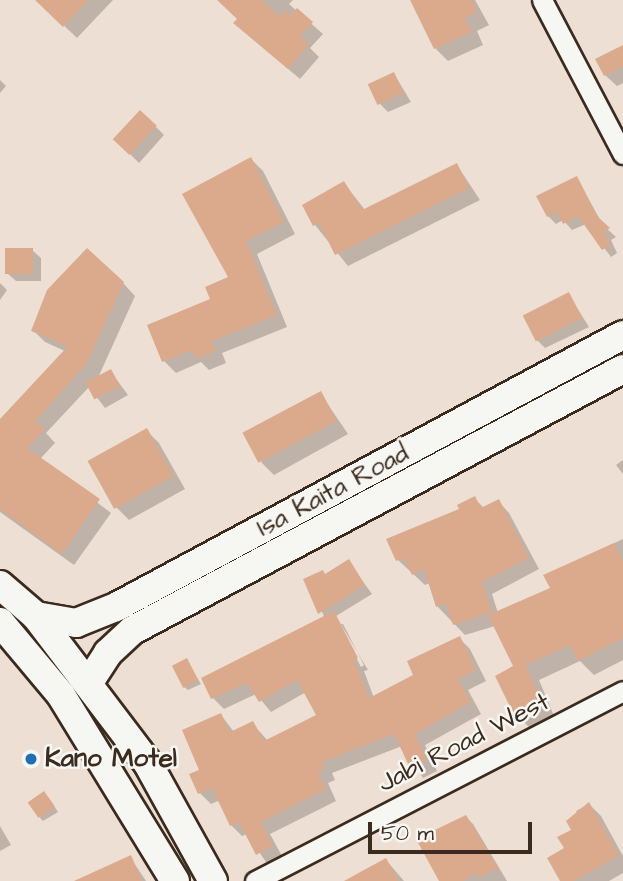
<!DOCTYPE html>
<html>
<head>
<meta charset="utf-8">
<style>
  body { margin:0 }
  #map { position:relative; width:623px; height:881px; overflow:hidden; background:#eedfd4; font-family:"Architects Daughter",sans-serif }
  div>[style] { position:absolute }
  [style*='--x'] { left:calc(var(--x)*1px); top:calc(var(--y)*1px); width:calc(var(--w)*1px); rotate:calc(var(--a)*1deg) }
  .shadow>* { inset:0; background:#0003 }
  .building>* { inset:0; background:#dbaa8d; transform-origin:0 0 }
  .roads { filter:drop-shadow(2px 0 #3b2a1e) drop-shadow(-2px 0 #3b2a1e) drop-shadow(0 2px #3b2a1e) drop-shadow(0 -2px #3b2a1e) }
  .minor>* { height:19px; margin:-9.5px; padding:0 9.5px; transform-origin:9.5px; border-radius:9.5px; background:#f6f6f2 }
  .secondary>* { height:28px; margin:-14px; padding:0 14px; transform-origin:14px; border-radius:14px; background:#f6f6f2 }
  .dots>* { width:19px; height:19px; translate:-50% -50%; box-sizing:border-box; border:4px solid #f6f6f2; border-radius:50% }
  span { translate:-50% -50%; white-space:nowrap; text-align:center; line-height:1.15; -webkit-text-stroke:5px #f6f6f2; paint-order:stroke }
  .street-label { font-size:26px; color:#3b2a1e }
  .poi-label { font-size:26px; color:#3b2a1e; font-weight:700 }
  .left { translate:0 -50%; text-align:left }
  .scale { position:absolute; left:368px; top:822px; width:164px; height:32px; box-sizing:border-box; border:4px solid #3b2a1e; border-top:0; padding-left:9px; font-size:21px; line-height:24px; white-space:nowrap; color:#3b2a1e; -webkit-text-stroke:5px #f6f6f2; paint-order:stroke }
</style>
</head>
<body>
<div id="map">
  <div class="shadow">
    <div style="clip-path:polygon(37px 0,113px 0,77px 38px)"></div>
    <div style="clip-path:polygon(219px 0,293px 0,289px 4px,323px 34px,310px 48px,319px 57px,300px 79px,247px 34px,235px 23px,239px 19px)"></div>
    <div style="clip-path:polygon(419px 0,475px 0,489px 25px,477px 31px,483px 45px,448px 61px,435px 48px,414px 2px)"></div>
    <div style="clip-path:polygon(623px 47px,623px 83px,617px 86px,605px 75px)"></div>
    <div style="clip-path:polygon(394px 74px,411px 102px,388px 112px,380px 104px)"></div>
    <div style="clip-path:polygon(0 80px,6px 86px,0 93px)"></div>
    <div style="clip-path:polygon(156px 127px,164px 135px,139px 163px,115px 139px)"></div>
    <div style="clip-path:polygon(251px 159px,263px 171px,295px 234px,257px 254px,287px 327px,222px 353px,226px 363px,209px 370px,201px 362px,176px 373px,164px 361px,231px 278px)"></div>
    <div style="clip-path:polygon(457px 165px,480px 200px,348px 266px,315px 225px,344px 183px,365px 210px)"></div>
    <div style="clip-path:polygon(577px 178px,603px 225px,616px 237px,611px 240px,617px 253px,611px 257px,586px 224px,572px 230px,563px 220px,556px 224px,548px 216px)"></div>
    <div style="clip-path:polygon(32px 250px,41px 258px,41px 281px,16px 281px,7px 273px)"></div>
    <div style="clip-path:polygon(0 283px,7px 290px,0 300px)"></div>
    <div style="clip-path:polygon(123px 283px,135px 296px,97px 380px,111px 372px,128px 395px,105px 408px,89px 387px,46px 433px,55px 443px,40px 459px,111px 513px,74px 565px,0 512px,0 422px,65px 351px,45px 342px,33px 330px)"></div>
    <div style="clip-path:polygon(569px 295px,589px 327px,545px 348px,537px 340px)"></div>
    <div style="clip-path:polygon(320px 393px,348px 434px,274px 475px,261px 462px)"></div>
    <div style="clip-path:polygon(146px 430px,159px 443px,185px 489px,129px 520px,116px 507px)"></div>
    <div style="clip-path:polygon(623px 460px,623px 474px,616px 465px)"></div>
    <div style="clip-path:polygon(474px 498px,484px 508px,498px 501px,509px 513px,539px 569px,492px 594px,498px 613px,553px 589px,546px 575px,623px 539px,623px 660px,594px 675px,580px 661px,539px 680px,554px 716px,530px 728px,516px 714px,516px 667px,495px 626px,465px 635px,437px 606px,430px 583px,425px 585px,398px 560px)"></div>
    <div style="clip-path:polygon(evenodd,348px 561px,372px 594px,336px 616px,368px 670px,364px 671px,374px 698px,416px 675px,459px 638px,470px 649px,486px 681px,468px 690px,481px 714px,425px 745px,437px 771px,423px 778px,402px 746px,332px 773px,335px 780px,328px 783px,336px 801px,270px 834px,283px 858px,268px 865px,247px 834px,242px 836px,231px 825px,220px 800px,211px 804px,200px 793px,201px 771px,221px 715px,234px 732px,252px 723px,268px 741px,318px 716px,306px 692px,271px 712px,256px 694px,224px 709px,213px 698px,325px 618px,306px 580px,326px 575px,348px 561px,339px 624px,343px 624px,364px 665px,361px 667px,339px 624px)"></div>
    <div style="clip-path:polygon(186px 660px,201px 684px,188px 690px,184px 687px)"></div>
    <div style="clip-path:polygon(48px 797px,58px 812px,43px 821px,40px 818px)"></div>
    <div style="clip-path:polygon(589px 804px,601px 816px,623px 856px,623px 873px,609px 881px,562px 881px,566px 849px,579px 816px,576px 811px)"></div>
    <div style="clip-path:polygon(466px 817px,473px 824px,507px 881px,441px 881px)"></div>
    <div style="clip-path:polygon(0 826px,11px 845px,0 851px)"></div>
    <div style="clip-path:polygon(130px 857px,146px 881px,104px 881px)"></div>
    <div style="clip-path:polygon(386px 860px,404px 881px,347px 881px)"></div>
  </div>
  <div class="building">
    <div style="clip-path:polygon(35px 0,89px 0,63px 27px)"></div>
    <div style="clip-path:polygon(217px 0,261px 0,280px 16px,285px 10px,291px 15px,297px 8px,313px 22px,300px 37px,309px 44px,288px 69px,233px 23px,237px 19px)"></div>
    <div style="clip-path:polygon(410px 0,472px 0,477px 12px,465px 18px,472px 32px,434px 49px)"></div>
    <div style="clip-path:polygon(623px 45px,623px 66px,604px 76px,595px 59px)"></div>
    <div style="left:394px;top:72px;width:23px;height:29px;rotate:65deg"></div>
    <div style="left:140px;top:110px;width:23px;height:40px;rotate:43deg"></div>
    <div style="clip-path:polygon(251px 157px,284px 222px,246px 241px,277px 315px,212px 341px,216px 351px,196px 359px,192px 350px,162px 362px,147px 325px,210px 299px,205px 287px,228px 277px,182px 194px)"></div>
    <div style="clip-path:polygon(457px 163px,469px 188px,335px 255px,319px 223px,313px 226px,302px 205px,344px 181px,362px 210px)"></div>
    <div style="clip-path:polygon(577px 176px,597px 216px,610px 228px,604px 232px,611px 245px,602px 250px,578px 216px,563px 224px,557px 212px,547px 217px,536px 196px)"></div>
    <div style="left:5px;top:248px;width:28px;height:26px"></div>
    <div style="clip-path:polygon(87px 248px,124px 282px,86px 365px,35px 421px,45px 429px,27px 448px,100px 499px,62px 554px,0 509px,0 419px,68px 346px,31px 331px,47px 290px)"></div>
    <div style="left:569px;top:292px;width:29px;height:52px;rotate:63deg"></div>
    <div style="left:111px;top:369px;width:19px;height:29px;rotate:62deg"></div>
    <div style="left:321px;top:391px;width:34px;height:89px;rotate:62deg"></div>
    <div style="left:147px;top:428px;width:55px;height:68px;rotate:61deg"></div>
    <div style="clip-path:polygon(475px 496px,481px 508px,499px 499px,529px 558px,482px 582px,492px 612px,453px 625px,445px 603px,436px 607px,424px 569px,412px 575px,404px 558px,396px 561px,386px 539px,459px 509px,457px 505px)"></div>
    <div style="clip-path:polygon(614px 543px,623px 561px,623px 638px,578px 661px,570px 645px,526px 665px,541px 701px,514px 715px,495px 676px,513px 666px,488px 615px,550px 588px,543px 575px)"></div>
    <div style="clip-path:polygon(349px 559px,365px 585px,318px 614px,303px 579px,323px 570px,325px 574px)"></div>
    <div style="clip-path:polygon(334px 611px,358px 658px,354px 660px,369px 698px,413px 675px,407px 661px,460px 636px,476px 670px,458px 679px,471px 702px,415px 734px,427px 760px,410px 768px,394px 734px,322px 762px,325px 768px,318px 772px,326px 789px,261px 822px,273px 846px,256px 855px,239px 822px,230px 826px,212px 788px,198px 794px,189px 774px,199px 770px,182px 730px,221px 713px,230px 732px,253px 721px,264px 741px,316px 715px,297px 680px,259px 702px,247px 683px,211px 699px,201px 678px)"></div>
    <div style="left:187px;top:658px;width:25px;height:17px;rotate:63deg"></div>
    <div style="left:44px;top:791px;width:19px;height:20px;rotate:55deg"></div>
    <div style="clip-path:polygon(589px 802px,619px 856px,574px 881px,560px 881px,547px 858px,564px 848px,557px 837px,571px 830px,566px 821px)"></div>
    <div style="clip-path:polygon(466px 815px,498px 867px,480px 878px,477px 873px,463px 881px,439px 881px,416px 839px)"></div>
    <div style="clip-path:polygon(131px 855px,142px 881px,74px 881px)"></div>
    <div style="clip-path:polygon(386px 858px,399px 881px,344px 881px)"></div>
  </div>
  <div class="roads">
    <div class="minor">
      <div style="--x:542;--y:0;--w:174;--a:62.3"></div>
      <div style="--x:255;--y:881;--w:414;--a:-27.3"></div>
    </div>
    <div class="secondary">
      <div style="--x:0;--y:585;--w:48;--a:40.7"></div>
      <div style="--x:36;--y:616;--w:183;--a:52.8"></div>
      <div style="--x:147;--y:762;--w:136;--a:61"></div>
      <div style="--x:36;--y:616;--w:41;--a:9.9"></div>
      <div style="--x:76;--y:623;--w:43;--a:-21.8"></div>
      <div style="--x:116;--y:607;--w:575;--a:-28.21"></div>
      <div style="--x:0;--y:622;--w:95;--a:50.1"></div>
      <div style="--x:61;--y:695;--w:218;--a:58.5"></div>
      <div style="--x:88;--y:684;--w:37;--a:-57"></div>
      <div style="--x:108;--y:653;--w:34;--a:-43"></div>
      <div style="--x:133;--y:630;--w:555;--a:-28.04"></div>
    </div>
  </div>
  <div class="dots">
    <div style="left:31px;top:759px;background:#1f6fb2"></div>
  </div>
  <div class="street-label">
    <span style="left:333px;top:491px;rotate:-28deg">Isa Kaita Road</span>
    <span style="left:464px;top:743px;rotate:-27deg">Jabi Road West</span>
  </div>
  <div class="poi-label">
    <span class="left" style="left:45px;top:759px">Kano Motel</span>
  </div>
  <div class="scale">50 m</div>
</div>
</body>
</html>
